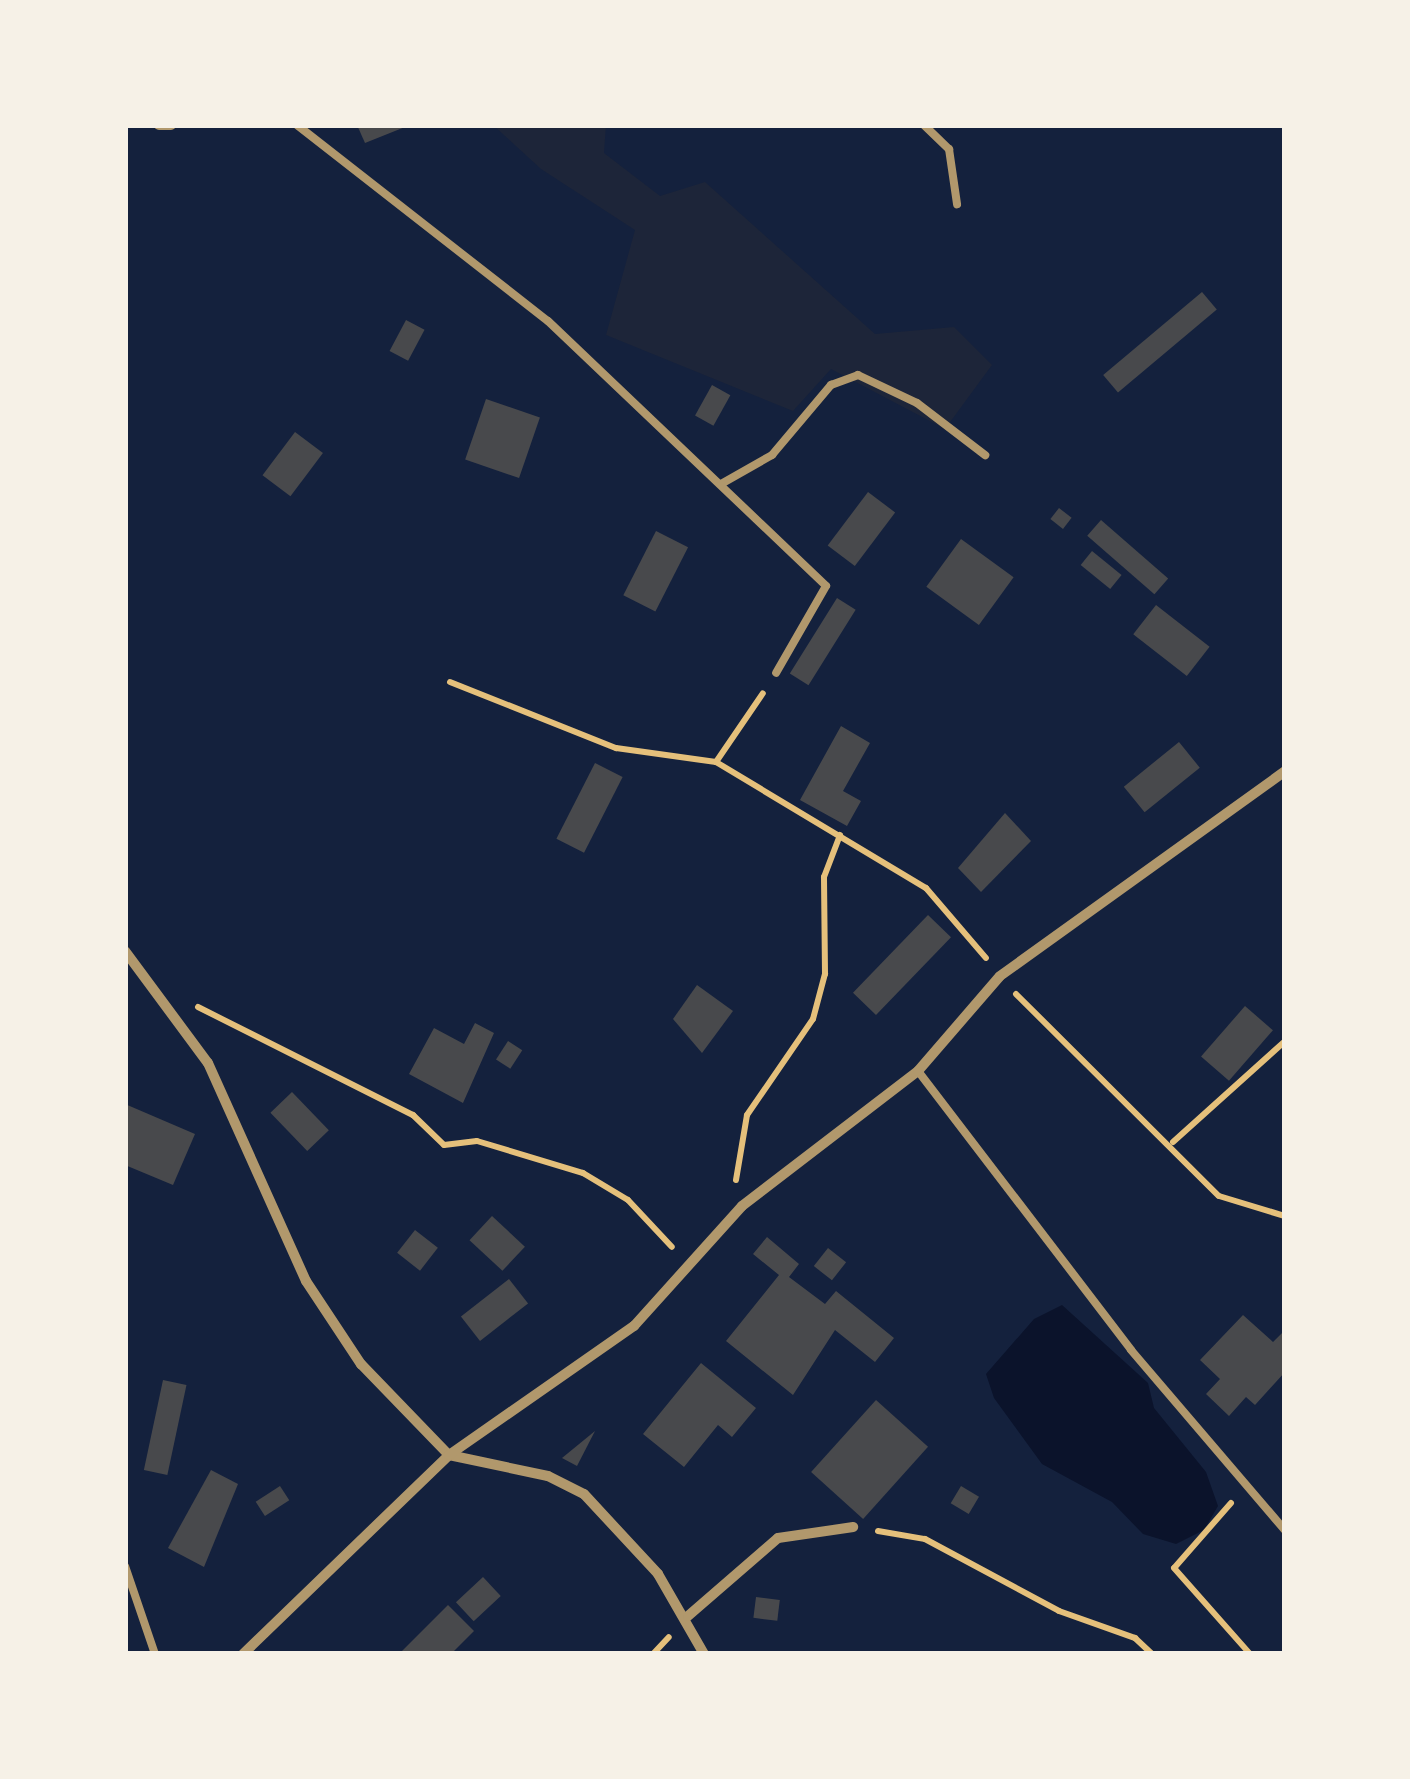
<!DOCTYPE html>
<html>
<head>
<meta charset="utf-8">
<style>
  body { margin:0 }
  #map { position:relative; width:1410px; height:1779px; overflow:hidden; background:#14213d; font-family:Georgia,serif }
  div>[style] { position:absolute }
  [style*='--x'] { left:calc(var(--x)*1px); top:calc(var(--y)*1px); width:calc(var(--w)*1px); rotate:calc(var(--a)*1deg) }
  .green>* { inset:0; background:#1d2539 }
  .water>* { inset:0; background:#0b132b }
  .building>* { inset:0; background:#48494c; transform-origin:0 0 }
  .path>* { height:6px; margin:-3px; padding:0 3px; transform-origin:3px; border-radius:3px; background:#e5c07b }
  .service>* { height:8px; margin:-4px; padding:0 4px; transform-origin:4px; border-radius:4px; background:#b1986c }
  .minor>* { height:10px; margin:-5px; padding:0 5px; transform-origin:5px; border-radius:5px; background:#b1986c }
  span { translate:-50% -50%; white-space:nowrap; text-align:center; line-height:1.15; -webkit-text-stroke:8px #f6f1e7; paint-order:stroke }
  .frame { position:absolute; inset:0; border:128px solid #f6f1e7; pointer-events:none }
</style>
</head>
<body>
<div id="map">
  <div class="green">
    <div style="clip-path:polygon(493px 125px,606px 125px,604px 153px,660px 196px,705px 182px,875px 334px,954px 327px,992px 365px,945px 429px,831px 369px,793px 411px,606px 335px,635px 230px,541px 169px)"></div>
  </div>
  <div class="water">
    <div style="clip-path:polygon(1062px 1305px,1148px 1383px,1154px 1408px,1206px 1472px,1218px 1506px,1204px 1530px,1176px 1544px,1143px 1534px,1112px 1502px,1042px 1464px,994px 1398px,986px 1374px,1034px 1319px)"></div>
  </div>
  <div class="building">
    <div style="clip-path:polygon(357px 125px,410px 125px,365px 143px)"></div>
    <div style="left:1202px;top:292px;width:23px;height:129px;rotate:50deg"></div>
    <div style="left:406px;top:320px;width:21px;height:35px;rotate:28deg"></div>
    <div style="left:712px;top:385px;width:21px;height:35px;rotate:29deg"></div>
    <div style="left:486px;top:399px;width:57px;height:64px;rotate:19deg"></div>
    <div style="left:295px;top:432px;width:35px;height:54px;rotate:37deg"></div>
    <div style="left:868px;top:492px;width:34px;height:67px;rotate:37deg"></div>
    <div style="left:1059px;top:508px;width:16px;height:14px;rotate:38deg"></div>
    <div style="left:1101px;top:520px;width:89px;height:21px;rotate:41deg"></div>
    <div style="left:656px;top:531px;width:36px;height:72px;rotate:27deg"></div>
    <div style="left:961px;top:539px;width:65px;height:59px;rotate:36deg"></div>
    <div style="left:1092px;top:551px;width:38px;height:18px;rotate:39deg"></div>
    <div style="left:837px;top:598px;width:22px;height:89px;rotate:32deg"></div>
    <div style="left:1156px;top:605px;width:68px;height:37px;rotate:38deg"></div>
    <div style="clip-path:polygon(841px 726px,870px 743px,843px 791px,861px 801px,847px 826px,800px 800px)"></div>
    <div style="left:1179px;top:742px;width:33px;height:71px;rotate:51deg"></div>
    <div style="left:595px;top:763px;width:31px;height:85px;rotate:27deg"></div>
    <div style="clip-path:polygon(1005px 813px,1031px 841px,981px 892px,958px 868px)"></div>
    <div style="left:928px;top:915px;width:32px;height:108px;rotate:44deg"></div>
    <div style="clip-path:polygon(697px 985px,733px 1011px,702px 1053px,673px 1019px)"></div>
    <div style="left:1245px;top:1006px;width:37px;height:67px;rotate:41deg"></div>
    <div style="clip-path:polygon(475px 1023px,494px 1033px,463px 1103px,409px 1074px,434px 1028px,464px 1044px)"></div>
    <div style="left:508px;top:1041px;width:17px;height:22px;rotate:33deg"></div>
    <div style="left:292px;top:1092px;width:53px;height:30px;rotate:46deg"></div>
    <div style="clip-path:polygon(125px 1104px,195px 1134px,173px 1185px,125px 1165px)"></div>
    <div style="left:492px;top:1216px;width:45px;height:33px;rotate:43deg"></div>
    <div style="left:415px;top:1230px;width:29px;height:29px;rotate:38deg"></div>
    <div style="clip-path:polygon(767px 1237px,799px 1264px,789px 1277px,825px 1304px,836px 1291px,894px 1338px,875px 1362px,835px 1330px,793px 1395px,726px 1341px,779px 1275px,753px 1254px)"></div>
    <div style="left:828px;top:1248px;width:23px;height:23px;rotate:38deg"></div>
    <div style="left:509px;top:1279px;width:31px;height:61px;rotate:52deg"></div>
    <div style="clip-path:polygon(1243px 1315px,1273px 1342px,1285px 1330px,1285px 1372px,1255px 1405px,1246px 1397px,1229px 1416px,1206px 1394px,1220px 1379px,1200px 1360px)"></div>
    <div style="clip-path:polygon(701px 1363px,756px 1408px,732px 1437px,718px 1425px,684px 1467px,643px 1434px)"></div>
    <div style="left:163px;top:1380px;width:24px;height:92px;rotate:12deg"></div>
    <div style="left:876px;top:1400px;width:70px;height:97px;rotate:42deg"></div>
    <div style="clip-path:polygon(595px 1431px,577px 1466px,562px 1458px)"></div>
    <div style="clip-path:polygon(211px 1470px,238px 1484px,204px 1567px,168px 1548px)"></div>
    <div style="left:280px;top:1486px;width:17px;height:29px;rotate:57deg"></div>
    <div style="left:961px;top:1486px;width:21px;height:20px;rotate:31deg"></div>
    <div style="left:483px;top:1577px;width:26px;height:37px;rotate:47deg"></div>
    <div style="left:756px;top:1597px;width:24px;height:21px;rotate:7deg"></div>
    <div style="clip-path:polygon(448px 1605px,474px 1631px,451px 1654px,399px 1654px)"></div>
  </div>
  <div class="path">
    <div style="--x:450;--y:682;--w:179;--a:21.7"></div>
    <div style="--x:616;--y:748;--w:101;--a:8"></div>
    <div style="--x:716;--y:762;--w:245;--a:31"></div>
    <div style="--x:926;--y:888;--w:92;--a:49.4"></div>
    <div style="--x:716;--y:762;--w:83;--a:-55.7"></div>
    <div style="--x:1016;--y:994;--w:286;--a:44.9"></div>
    <div style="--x:1219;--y:1196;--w:69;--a:16.9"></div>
    <div style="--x:198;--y:1007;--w:241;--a:26.7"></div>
    <div style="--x:413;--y:1115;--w:43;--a:44.1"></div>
    <div style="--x:444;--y:1145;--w:33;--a:-7"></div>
    <div style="--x:477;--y:1141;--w:111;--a:16.8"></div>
    <div style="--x:583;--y:1173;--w:52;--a:31"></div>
    <div style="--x:628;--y:1200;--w:64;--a:46.9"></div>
    <div style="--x:1173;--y:1142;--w:151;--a:-42"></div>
    <div style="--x:736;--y:1180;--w:66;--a:-80.4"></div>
    <div style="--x:747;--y:1115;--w:116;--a:-55.5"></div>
    <div style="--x:813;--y:1019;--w:47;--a:-75.1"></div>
    <div style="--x:825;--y:974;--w:97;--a:-90.6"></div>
    <div style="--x:824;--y:877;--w:45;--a:-69.1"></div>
    <div style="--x:1231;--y:1503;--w:86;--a:131.2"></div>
    <div style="--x:1174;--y:1568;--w:115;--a:48.5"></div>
    <div style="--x:878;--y:1531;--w:48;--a:9.7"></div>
    <div style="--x:925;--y:1539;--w:152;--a:28.2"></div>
    <div style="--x:1059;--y:1611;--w:81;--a:19.6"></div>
    <div style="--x:1135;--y:1638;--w:23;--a:43"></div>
    <div style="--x:653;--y:1654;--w:23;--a:-47"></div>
  </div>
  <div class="service">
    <div style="--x:297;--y:125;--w:318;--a:38"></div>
    <div style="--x:548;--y:321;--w:384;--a:43.6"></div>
    <div style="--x:826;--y:586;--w:100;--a:119.9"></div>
    <div style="--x:924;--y:125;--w:35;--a:44"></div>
    <div style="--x:949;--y:149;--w:56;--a:81.7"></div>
    <div style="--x:721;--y:484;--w:59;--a:-29.6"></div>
    <div style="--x:772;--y:455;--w:92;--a:-49.9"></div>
    <div style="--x:831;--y:385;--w:29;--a:-20"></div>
    <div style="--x:858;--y:375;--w:65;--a:25.4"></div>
    <div style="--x:917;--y:403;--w:86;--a:37.4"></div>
    <div style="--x:918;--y:1071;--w:351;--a:52.6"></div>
    <div style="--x:1131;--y:1350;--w:237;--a:49.5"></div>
    <div style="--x:125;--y:1566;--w:93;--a:71.2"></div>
  </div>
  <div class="minor">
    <div style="--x:159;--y:125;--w:12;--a:0"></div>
    <div style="--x:125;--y:951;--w:139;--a:53.5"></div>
    <div style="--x:208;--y:1063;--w:239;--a:65.8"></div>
    <div style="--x:306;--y:1281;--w:100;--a:56.5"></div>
    <div style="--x:361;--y:1364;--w:127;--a:46"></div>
    <div style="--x:449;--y:1455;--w:101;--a:12"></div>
    <div style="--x:548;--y:1476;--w:40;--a:26.6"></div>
    <div style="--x:584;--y:1494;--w:109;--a:47.2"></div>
    <div style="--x:658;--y:1574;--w:92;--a:60.1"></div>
    <div style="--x:688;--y:1616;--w:119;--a:-40.9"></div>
    <div style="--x:778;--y:1538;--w:76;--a:-8.3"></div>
    <div style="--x:243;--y:1654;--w:286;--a:-44"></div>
    <div style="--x:449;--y:1455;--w:226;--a:-34.9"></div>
    <div style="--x:634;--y:1326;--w:161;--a:-48"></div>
    <div style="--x:742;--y:1206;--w:222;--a:-37.5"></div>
    <div style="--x:918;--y:1071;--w:125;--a:-49.2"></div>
    <div style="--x:1000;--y:976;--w:351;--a:-35.7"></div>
  </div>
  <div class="frame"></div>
</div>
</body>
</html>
